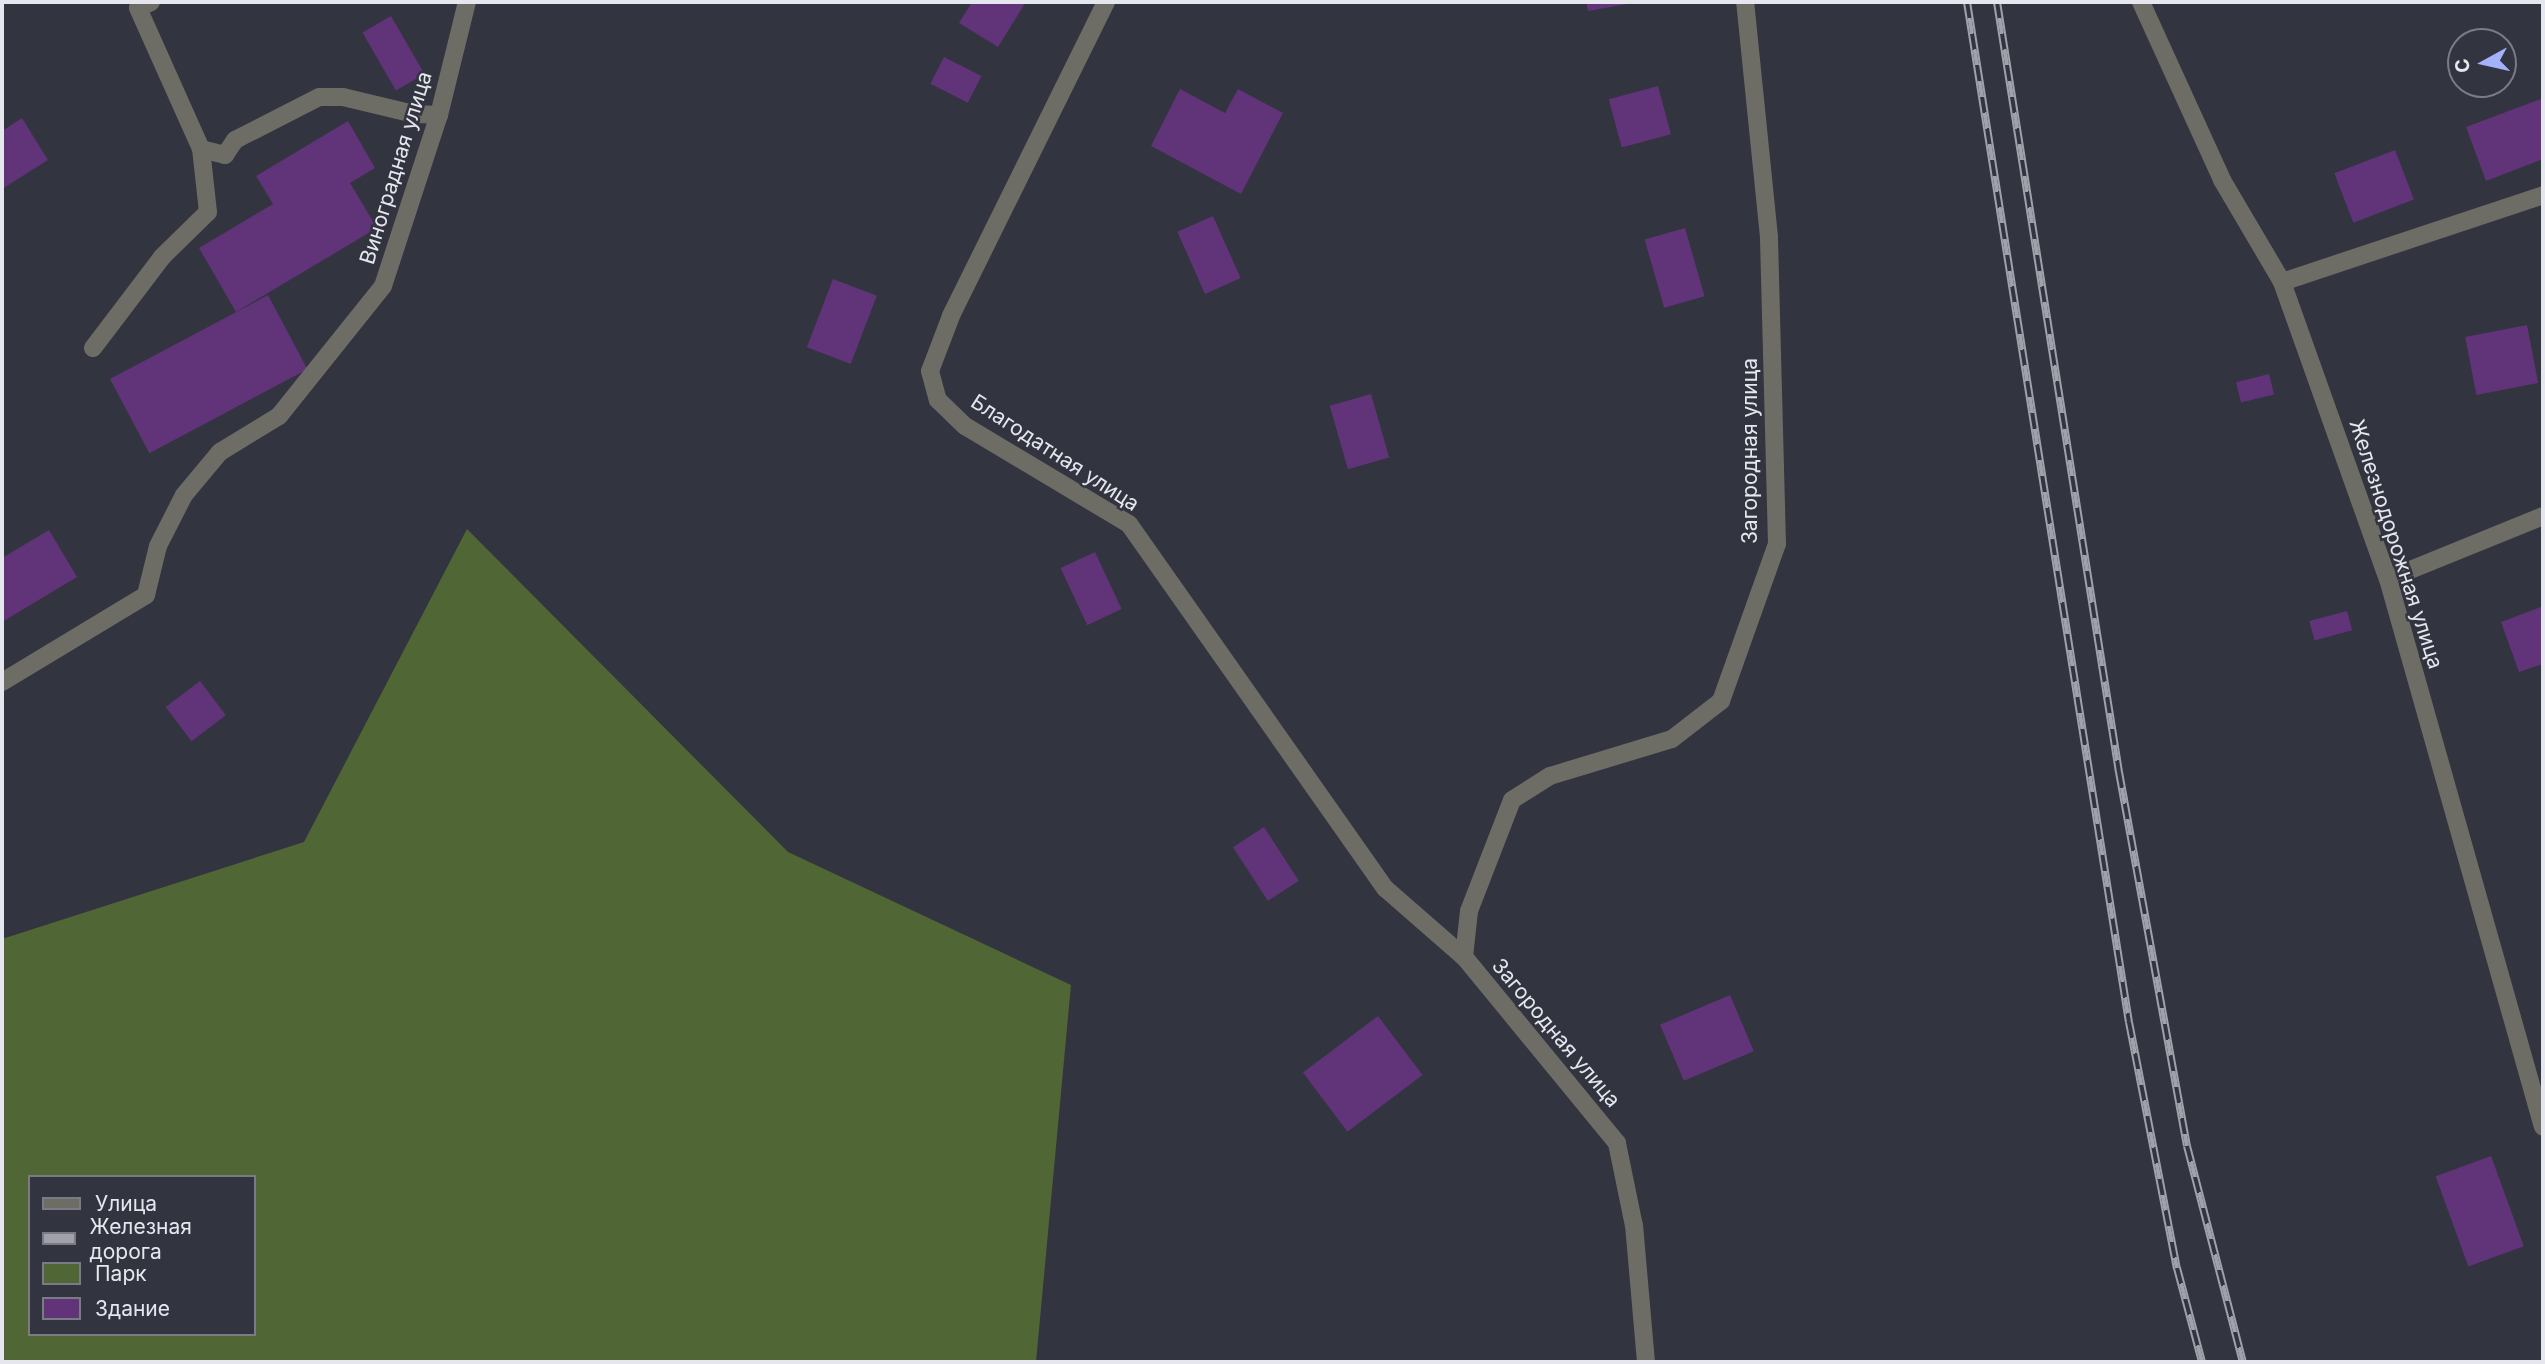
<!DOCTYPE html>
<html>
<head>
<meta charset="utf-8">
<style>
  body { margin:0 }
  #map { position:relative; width:2545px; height:1364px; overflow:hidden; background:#32343f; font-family:Inter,sans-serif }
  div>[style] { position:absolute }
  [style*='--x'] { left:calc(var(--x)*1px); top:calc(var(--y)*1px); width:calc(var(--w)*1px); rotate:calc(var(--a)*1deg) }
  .green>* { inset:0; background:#506735 }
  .building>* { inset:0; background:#613378; transform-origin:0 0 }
  .service>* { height:18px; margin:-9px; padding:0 9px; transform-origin:9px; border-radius:9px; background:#6d6c65 }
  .minor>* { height:18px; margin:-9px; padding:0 9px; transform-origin:9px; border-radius:9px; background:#6d6c65 }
  .rail>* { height:8px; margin-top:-4px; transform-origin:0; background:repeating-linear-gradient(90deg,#32343f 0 16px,#a0a1aa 0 32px); box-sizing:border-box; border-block:2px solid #a0a1aa }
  span { translate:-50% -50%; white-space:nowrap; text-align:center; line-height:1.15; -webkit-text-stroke:5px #32343f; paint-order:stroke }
  .street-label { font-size:21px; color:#e5e6ee }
  .frame { position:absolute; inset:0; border:4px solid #e5e6ee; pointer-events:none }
  .legend { position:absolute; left:28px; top:1175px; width:228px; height:161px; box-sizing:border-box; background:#32343f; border:2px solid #7a7b85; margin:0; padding:9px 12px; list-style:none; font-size:21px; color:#e5e6ee }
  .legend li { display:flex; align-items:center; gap:14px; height:35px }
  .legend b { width:35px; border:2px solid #7a7b85 }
  .north { position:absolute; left:2447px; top:28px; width:70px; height:70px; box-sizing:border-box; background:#32343f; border:2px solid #7a7b85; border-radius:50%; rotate:262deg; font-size:19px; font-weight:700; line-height:28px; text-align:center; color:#e5e6ee }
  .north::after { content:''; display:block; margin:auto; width:24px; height:32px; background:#a4b2fc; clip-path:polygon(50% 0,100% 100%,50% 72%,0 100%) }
</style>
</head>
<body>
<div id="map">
  <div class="green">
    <div style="clip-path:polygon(evenodd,467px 529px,788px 852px,1071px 985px,1036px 1362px,2px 1362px,2px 939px,304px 842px,467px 529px,30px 1177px,254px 1177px,254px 1334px,30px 1334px,30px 1177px)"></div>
  </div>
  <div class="building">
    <div style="clip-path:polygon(972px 2px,1026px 2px,998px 47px,959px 23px)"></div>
    <div style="clip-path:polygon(1586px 2px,1633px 2px,1633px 3px,1588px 11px)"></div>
    <div style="left:391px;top:16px;width:67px;height:33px;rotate:60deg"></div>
    <div style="left:944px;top:57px;width:42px;height:30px;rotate:27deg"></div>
    <div style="left:1658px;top:86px;width:50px;height:51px;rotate:75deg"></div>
    <div style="clip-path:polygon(1180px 89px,1225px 113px,1238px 89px,1283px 113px,1241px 194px,1151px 146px)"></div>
    <div style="clip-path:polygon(2543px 98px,2543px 159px,2486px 181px,2466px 127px)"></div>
    <div style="clip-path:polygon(22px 118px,48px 160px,2px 189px,2px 131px)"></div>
    <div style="clip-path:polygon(348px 121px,375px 168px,350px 183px,377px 228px,236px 312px,199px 248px,273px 204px,256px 176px)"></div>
    <div style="left:2395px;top:150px;width:53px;height:65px;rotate:69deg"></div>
    <div style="left:1213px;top:216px;width:68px;height:39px;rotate:66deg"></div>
    <div style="left:1685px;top:228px;width:71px;height:42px;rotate:74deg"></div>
    <div style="left:833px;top:279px;width:47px;height:73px;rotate:21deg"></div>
    <div style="left:268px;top:295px;width:84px;height:179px;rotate:62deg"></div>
    <div style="left:2527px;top:325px;width:59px;height:63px;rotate:79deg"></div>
    <div style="left:2269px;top:374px;width:21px;height:34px;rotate:76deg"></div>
    <div style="left:1371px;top:394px;width:66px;height:43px;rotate:74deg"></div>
    <div style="clip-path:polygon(49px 530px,77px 577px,2px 622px,2px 558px)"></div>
    <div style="left:1095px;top:552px;width:63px;height:38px;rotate:65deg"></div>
    <div style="clip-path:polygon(2543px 606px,2543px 664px,2519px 672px,2501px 622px)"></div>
    <div style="left:2347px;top:611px;width:20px;height:39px;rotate:75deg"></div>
    <div style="left:200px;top:681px;width:43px;height:43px;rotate:53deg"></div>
    <div style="left:1264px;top:827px;width:64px;height:37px;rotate:57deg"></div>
    <div style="left:1730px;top:995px;width:61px;height:76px;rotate:67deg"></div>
    <div style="left:1378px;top:1016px;width:74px;height:94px;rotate:53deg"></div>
    <div style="left:2491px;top:1156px;width:96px;height:59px;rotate:70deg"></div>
  </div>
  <div class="service">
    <div style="--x:151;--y:2;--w:14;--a:155"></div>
    <div style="--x:138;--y:8;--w:154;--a:65.9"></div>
    <div style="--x:201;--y:149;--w:25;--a:14"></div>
    <div style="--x:225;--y:155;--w:18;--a:-56"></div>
    <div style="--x:235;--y:140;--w:94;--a:-27.1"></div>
    <div style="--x:319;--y:97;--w:24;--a:0"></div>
    <div style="--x:343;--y:97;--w:73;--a:13.5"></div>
    <div style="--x:414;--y:114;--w:25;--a:2"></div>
    <div style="--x:93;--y:348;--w:114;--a:-52.8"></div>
    <div style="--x:162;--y:257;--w:64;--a:-44.4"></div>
    <div style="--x:208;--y:212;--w:63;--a:-96.3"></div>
  </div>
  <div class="minor">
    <div style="--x:1106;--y:2;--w:350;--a:116.3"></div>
    <div style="--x:951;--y:316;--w:59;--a:110.9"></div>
    <div style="--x:930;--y:371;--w:30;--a:75"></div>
    <div style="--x:938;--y:400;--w:37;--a:44"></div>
    <div style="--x:965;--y:426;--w:191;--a:30.9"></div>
    <div style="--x:1129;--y:524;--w:446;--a:54.9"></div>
    <div style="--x:1386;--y:889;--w:103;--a:41.1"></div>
    <div style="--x:2141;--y:2;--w:196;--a:65.5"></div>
    <div style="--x:2222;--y:180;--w:118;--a:59.5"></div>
    <div style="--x:2282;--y:282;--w:315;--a:70.4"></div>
    <div style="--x:2388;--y:579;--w:569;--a:74.21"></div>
    <div style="--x:2282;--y:282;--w:275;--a:-18.4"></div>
    <div style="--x:2388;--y:579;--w:167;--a:-22.1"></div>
    <div style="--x:2;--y:682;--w:168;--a:-31.1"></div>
    <div style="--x:146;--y:595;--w:50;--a:-76.2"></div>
    <div style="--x:158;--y:546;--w:57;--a:-63"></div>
    <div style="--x:184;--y:495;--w:56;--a:-50.1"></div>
    <div style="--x:220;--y:452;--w:69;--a:-31.4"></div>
    <div style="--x:279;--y:416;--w:166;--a:-51.3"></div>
    <div style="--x:383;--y:286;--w:180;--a:-71.9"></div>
    <div style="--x:439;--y:115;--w:116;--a:-76.1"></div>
    <div style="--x:1646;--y:1362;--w:137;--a:-95"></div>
    <div style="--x:1634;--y:1226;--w:85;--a:-101.6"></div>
    <div style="--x:1617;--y:1143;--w:241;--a:-129.4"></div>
    <div style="--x:1464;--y:957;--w:46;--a:-83.8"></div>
    <div style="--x:1469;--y:911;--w:119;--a:-68.8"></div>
    <div style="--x:1512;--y:800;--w:45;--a:-32.3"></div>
    <div style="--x:1550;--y:776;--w:127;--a:-16.9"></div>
    <div style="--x:1672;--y:739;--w:62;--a:-37.8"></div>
    <div style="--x:1721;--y:701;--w:167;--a:-70.4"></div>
    <div style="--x:1777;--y:544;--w:307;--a:-91.5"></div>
    <div style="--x:1769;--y:237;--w:236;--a:-95.8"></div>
  </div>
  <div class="rail">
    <div style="--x:1967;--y:2;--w:1033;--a:80.98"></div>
    <div style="--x:2129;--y:1022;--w:251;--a:79"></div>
    <div style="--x:2177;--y:1268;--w:97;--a:75.1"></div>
    <div style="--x:1997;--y:2;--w:780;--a:81"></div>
    <div style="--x:2119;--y:772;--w:380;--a:79.7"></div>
    <div style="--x:2187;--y:1146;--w:223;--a:75.5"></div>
  </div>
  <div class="street-label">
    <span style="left:396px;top:168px;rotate:-73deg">Виноградная улица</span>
    <span style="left:1750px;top:451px;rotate:-90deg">Загородная улица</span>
    <span style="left:1055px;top:453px;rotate:33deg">Благодатная улица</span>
    <span style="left:2396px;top:544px;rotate:72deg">Железнодорожная улица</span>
    <span style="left:1556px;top:1033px;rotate:50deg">Загородная улица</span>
  </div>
  <div class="frame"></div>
  <ul class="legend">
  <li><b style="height:9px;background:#6d6c65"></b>Улица</li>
  <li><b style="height:9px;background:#a0a1aa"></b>Железная дорога</li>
  <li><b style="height:19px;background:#506735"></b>Парк</li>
  <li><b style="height:19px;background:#613378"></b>Здание</li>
  </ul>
  <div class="north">С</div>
</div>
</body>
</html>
